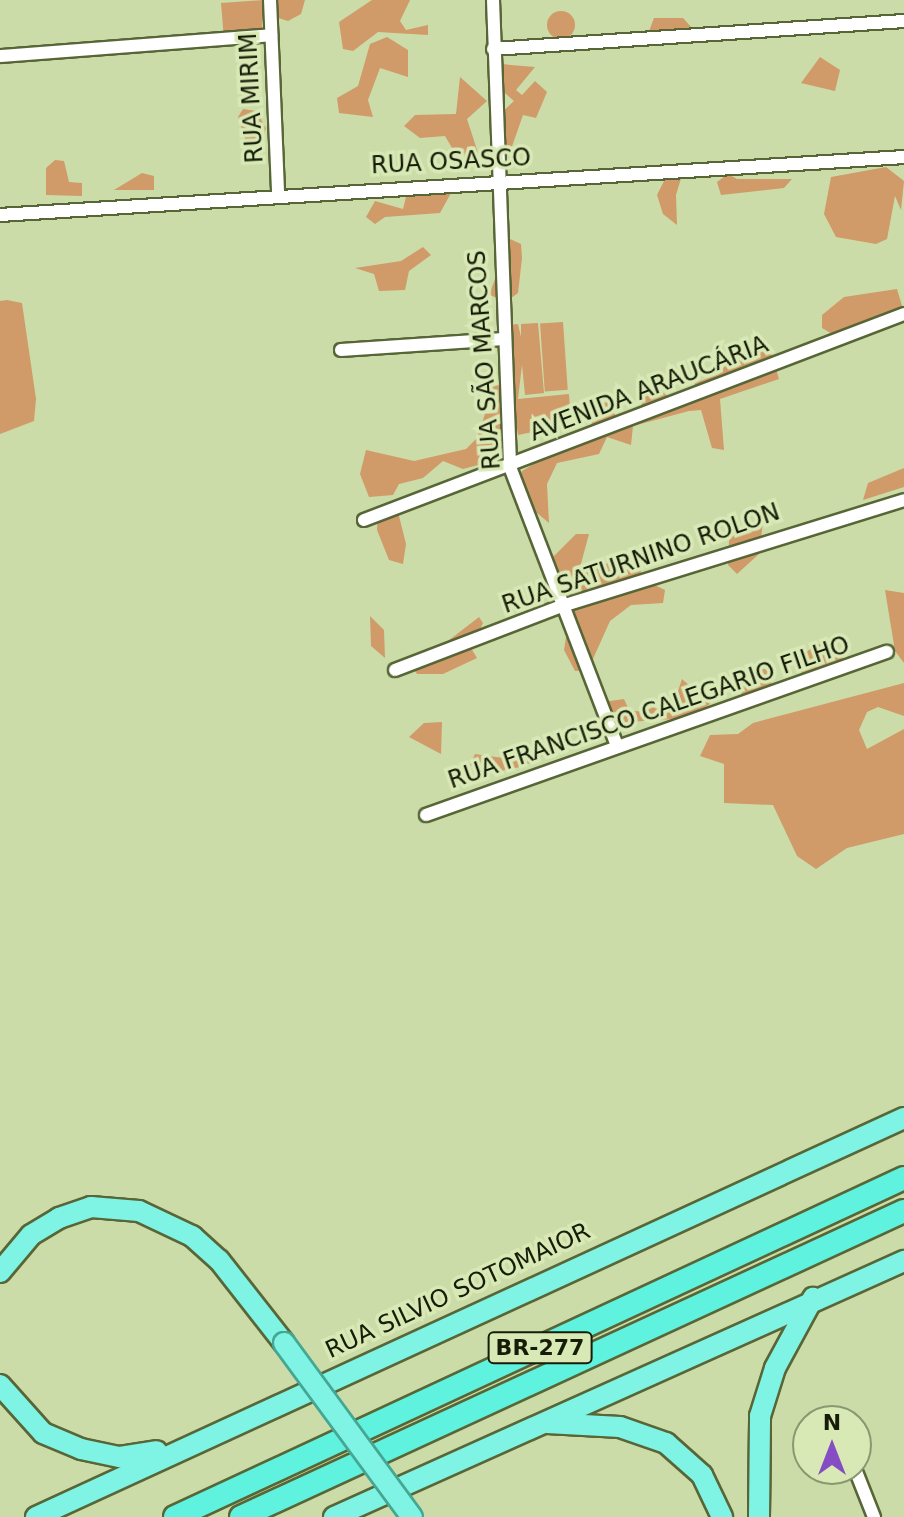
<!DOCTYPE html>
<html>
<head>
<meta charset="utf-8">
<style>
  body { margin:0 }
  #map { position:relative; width:904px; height:1517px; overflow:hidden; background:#cbdca8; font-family:"DejaVu Sans",sans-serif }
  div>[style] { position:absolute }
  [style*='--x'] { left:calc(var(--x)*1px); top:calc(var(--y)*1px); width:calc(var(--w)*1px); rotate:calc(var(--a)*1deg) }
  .green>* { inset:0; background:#d09a69; transform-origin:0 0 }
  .round { border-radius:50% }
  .roads { filter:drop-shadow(2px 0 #586637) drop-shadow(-2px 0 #586637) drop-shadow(0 2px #586637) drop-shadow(0 -2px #586637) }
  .minor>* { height:12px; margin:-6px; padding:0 6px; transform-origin:6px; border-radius:6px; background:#fff }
  .trunk>* { height:20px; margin:-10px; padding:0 10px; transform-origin:10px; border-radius:10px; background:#7ff4e4 }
  .motorway>* { height:22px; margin:-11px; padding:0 11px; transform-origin:11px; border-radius:11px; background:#5ff2de }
  .bridges { filter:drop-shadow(2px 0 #45a793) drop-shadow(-2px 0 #45a793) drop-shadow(0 2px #45a793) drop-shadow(0 -2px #45a793) }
  .trunk-bridge>* { height:20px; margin:-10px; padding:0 10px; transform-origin:10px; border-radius:10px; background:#7ff4e4 }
  span { translate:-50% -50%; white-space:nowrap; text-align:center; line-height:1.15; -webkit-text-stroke:7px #d8e9b5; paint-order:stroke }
  .shield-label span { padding:2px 6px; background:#d8e9b5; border:2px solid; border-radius:6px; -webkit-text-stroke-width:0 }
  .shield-label { font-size:22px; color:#161c08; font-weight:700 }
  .street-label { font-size:24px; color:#161c08 }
  .north { position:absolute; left:792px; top:1405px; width:80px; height:80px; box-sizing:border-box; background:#d8e9b5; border:2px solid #8a9770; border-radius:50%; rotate:0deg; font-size:22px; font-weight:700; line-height:32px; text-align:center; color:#161c08 }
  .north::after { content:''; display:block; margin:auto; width:28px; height:36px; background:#854cc3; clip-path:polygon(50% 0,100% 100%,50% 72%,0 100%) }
</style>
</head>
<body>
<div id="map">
  <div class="green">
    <div style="clip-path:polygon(263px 0,262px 29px,254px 39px,224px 39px,221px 3px)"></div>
    <div style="clip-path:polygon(272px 0,305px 0,301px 14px,288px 21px,275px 17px)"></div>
    <div style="clip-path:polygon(372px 0,410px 0,400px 21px,406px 30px,428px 25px,428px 35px,378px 32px,353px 51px,343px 49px,339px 22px)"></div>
    <div class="round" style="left:547px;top:11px;width:28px;height:28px"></div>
    <div style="clip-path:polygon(654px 18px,683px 18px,692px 28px,648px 34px)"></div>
    <div style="clip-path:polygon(387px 37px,408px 50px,408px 77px,380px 68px,368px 100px,373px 117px,339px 113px,337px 98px,358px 86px,370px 44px)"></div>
    <div style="clip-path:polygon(820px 57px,840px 70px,835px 91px,801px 83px)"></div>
    <div style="clip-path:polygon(500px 64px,535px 67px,516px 90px,522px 95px,535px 81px,547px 92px,536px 118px,523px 115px,509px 155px,499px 115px,514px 101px,498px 87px)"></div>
    <div style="clip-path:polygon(460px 77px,487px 101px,467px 119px,480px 159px,474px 166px,461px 163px,445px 136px,420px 138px,404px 126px,415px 115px,456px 114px)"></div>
    <div style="clip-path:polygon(243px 109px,256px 111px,266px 128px,262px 140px,246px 142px,238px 117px)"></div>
    <div style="clip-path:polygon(55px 160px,64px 161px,69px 182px,82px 183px,82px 196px,46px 195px,46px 168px)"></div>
    <div style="clip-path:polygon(886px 167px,904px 181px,901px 210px,895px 196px,887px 239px,876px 244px,836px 237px,824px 214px,831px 177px)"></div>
    <div style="clip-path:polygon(142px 173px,154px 176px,154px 190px,114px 190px)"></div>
    <div style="clip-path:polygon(728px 174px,737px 179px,792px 179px,784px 188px,721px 195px,717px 182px)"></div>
    <div style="clip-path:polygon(682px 175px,676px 195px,677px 225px,663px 214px,657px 195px,666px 177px)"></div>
    <div style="clip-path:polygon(443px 179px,457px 182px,440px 213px,385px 217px,375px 224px,366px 217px,375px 201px,403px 209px,407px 193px)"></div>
    <div style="clip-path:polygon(510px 239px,521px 244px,522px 258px,518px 293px,507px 301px,489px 295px)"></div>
    <div style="clip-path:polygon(423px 247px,431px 255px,409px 271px,405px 290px,379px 291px,374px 274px,355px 268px,401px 261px)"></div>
    <div style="clip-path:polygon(897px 289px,903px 309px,834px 335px,822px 328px,822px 315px,844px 297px)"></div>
    <div style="clip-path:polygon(7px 300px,22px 303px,36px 399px,34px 421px,0 434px,0 301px)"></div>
    <div style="left:563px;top:322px;width:68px;height:23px;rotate:86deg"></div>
    <div style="clip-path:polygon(538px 323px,544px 393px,525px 395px,522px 365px,518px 399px,569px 394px,571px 424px,518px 435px,515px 415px,489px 462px,463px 469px,443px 461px,423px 478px,399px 484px,393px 495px,369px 497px,360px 474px,366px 450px,414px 461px,466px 449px,477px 438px,485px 414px,497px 410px,486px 389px,499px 385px,503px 373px,508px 325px,518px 324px,521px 337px,521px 324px)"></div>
    <div style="clip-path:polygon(759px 350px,772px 355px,779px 379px,720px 399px,724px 450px,712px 448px,701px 410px,689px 411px,633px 426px,631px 445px,607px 437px,599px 454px,557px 463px,547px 484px,549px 523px,512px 492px,522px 471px,590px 431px,596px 406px,610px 401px,619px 425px,640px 409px,648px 383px,671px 398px,692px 396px,695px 383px,719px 374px,734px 353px)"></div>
    <div style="clip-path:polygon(904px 468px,904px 487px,863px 500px,868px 483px)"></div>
    <div style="clip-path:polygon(395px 500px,406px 544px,403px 564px,389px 560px,377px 530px,378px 511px)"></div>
    <div style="clip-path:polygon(763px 522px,759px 554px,737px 574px,728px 565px,729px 540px,737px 529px)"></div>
    <div style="clip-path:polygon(576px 534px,589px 534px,579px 571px,643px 554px,640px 578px,665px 590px,663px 603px,631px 605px,610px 621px,588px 670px,575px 671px,564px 650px,572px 600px,552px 586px,548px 562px)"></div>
    <div style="clip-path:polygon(885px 590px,904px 593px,904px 663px,895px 651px)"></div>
    <div style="clip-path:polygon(370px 616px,384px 630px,385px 658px,371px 646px)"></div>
    <div style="clip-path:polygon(479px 617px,483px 623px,471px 648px,477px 658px,443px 674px,417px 674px,413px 668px)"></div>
    <div style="clip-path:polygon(817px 644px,840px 649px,844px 661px,801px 675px,801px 656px)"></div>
    <div style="clip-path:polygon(757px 667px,770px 671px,772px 689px,743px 699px,740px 688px)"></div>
    <div style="clip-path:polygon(682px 679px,710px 704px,689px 718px,613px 723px,603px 702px,624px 699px,629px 710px,643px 712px,676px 697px)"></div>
    <div style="clip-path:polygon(904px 683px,904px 716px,878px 707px,867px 712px,859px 730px,867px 749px,904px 729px,904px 834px,847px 848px,816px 869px,797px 856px,773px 805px,724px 803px,724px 764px,700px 756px,710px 735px,738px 734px,753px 723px)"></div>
    <div style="clip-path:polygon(442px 722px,441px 754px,409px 737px,424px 723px)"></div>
    <div style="clip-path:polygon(544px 746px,558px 747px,525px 766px,486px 774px,470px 765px,475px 754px,503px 758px)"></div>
  </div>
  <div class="roads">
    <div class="minor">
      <div style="--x:270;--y:0;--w:194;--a:87.6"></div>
      <div style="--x:493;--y:0;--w:467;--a:87.9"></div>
      <div style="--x:510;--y:467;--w:299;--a:69"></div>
      <div style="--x:493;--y:49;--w:412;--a:-3.9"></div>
      <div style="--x:0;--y:56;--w:272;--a:-4.4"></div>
      <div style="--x:0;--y:215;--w:906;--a:-3.67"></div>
      <div style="--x:341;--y:350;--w:163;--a:-3.9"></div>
      <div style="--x:364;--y:520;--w:578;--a:-20.88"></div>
      <div style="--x:395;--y:670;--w:179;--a:-21"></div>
      <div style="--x:562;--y:606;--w:358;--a:-17.2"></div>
      <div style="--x:426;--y:815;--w:489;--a:-19.5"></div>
      <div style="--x:834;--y:1418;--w:3;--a:72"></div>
      <div style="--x:855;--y:1469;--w:52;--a:68.4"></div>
    </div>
    <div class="trunk">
      <div style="--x:0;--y:1272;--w:48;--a:-50"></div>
      <div style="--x:31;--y:1235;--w:33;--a:-31"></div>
      <div style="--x:59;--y:1218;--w:34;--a:-19"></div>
      <div style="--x:91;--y:1207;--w:48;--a:4.8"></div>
      <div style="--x:139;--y:1211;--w:59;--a:25.3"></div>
      <div style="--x:192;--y:1236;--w:36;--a:42"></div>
      <div style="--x:219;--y:1260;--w:105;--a:51.9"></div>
      <div style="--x:0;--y:1385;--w:64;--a:48.1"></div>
      <div style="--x:43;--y:1433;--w:41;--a:22.8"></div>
      <div style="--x:81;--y:1449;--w:40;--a:12"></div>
      <div style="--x:120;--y:1457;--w:37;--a:-9"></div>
      <div style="--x:547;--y:1423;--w:73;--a:3.1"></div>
      <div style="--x:620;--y:1427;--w:49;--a:19.2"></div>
      <div style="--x:666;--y:1443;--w:48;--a:41.6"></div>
      <div style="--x:702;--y:1475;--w:47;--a:64.5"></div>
      <div style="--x:36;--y:1517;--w:955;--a:-24.69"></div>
      <div style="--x:334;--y:1517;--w:625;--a:-24.19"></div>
      <div style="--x:759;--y:1517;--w:101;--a:-89.4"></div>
      <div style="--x:760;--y:1416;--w:50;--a:-72.6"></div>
      <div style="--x:775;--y:1368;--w:80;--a:-61.5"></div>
    </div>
    <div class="motorway">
      <div style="--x:175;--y:1517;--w:804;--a:-24.94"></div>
      <div style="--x:241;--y:1517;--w:730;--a:-24.78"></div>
    </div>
  </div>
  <div class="bridges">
    <div class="trunk-bridge">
      <div style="--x:284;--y:1343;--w:216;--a:53.7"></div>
    </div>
  </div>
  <div class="shield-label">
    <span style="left:540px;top:1348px">BR-277</span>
  </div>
  <div class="street-label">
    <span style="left:252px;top:98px;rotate:-93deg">RUA MIRIM</span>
    <span style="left:451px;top:162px;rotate:-3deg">RUA OSASCO</span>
    <span style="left:485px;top:360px;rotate:-94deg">RUA SÃO MARCOS</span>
    <span style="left:649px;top:389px;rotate:-21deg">AVENIDA ARAUCÁRIA</span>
    <span style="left:641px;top:559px;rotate:-19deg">RUA SATURNINO ROLON</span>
    <span style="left:649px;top:713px;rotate:-19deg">RUA FRANCISCO CALEGARIO FILHO</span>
    <span style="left:458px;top:1291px;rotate:-25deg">RUA SILVIO SOTOMAIOR</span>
  </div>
  <div class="north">N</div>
</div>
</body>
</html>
